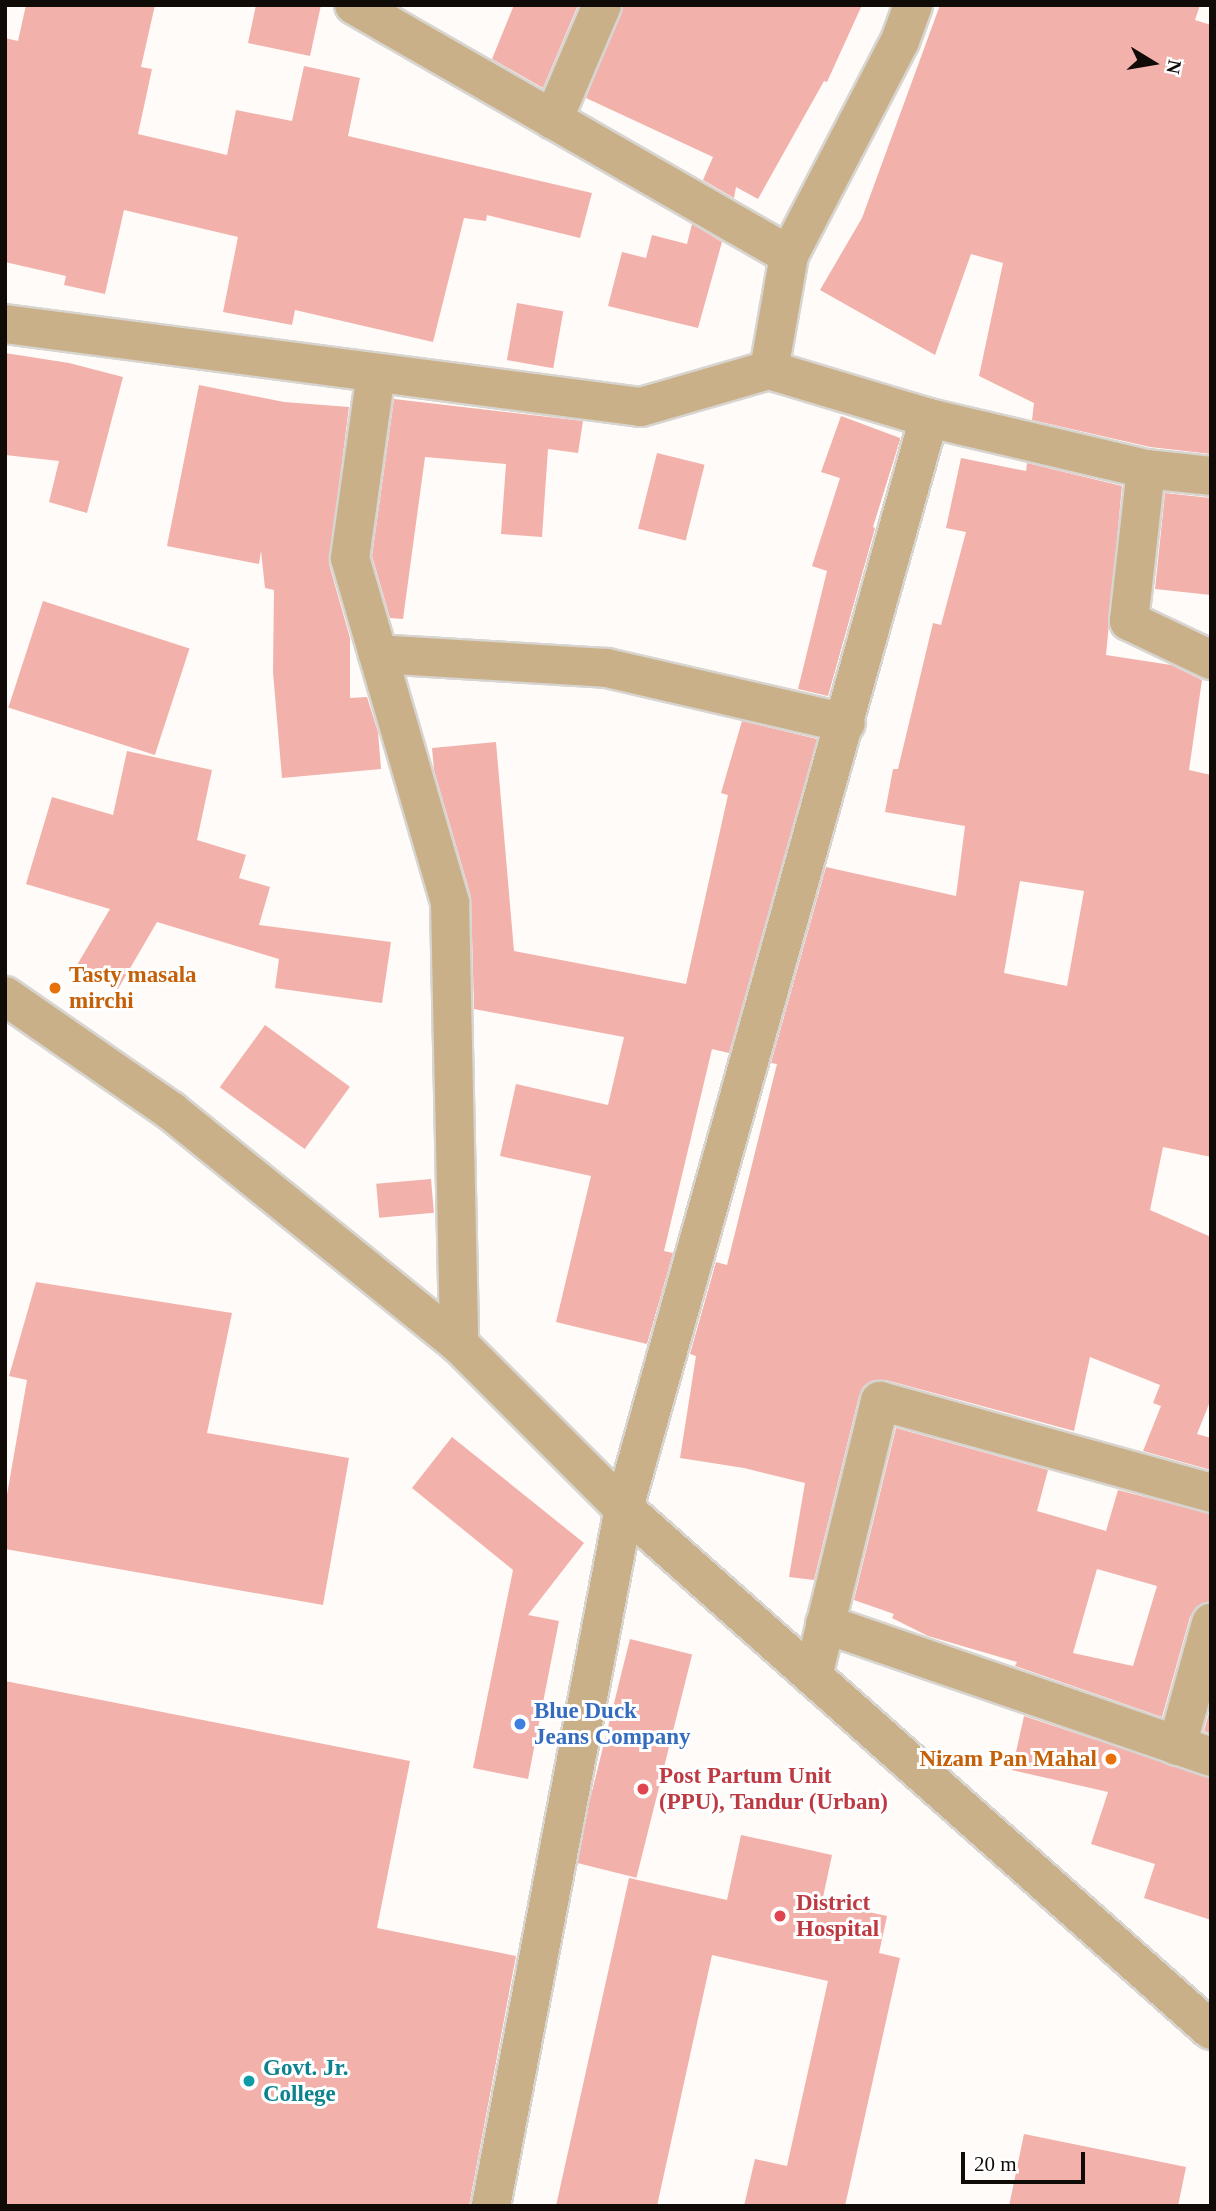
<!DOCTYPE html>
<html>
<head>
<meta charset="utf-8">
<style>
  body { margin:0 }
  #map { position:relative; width:1216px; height:2211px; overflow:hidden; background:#fefbf8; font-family:Georgia,serif }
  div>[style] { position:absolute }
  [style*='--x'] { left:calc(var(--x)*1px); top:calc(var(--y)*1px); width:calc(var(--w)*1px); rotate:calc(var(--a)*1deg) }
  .building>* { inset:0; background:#f2b2ab; transform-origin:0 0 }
  .roads { filter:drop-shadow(2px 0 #d8d5d1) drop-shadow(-2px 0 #d8d5d1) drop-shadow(0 2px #d8d5d1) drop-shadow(0 -2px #d8d5d1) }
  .minor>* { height:38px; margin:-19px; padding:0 19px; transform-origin:19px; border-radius:19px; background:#c9b088 }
  .tertiary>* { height:38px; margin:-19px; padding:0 19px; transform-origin:19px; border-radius:19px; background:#c9b088 }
  .dots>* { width:19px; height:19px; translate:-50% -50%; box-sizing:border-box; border:4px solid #fff; border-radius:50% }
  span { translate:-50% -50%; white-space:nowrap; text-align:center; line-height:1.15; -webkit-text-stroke:6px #fff; paint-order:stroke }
  .food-label { font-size:23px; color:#c56008; font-weight:700 }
  .left { translate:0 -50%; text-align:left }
  .right { translate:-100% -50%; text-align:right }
  .shop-label { font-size:23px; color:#366cbe; font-weight:700 }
  .health-label { font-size:23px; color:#be3a42; font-weight:700 }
  .culture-label { font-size:23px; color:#0d838f; font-weight:700 }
  .frame { position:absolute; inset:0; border:7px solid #100b07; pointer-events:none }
  .north { position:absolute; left:1118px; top:28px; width:70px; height:70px; -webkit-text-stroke:5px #fff; paint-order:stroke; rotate:101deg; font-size:19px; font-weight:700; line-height:28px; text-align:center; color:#100b07 }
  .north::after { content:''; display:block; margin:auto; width:24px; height:32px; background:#100b07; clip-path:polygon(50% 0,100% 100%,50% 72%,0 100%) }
  .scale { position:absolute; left:961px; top:2152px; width:124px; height:32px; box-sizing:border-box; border:4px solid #100b07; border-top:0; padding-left:9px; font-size:21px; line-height:24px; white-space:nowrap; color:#100b07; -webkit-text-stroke:5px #fff; paint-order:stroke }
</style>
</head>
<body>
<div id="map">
  <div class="building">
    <div style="clip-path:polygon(26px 5px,155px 5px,141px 67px,152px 69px,138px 134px,227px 155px,236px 110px,292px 121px,304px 66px,360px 78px,348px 136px,592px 193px,580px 238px,487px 215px,486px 221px,464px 218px,433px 342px,295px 310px,292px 325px,223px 312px,238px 237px,124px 210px,105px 294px,64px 285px,66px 276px,5px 262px,5px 38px,18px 41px)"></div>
    <div style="clip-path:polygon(256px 5px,321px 5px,310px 56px,248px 43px)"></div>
    <div style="clip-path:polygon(514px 5px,578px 5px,543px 88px,492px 59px)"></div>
    <div style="clip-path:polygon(623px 5px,862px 5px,827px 82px,824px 81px,758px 199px,736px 187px,734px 198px,703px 180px,713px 157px,586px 98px)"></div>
    <div style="clip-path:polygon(940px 5px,1200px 5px,1195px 20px,1211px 25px,1211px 454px,1150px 447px,1032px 420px,1034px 403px,979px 376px,1003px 263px,971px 254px,935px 355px,820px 290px,862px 218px)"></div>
    <div style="clip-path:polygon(692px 224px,722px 242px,698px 328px,608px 306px,622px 252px,646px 258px,652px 235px,687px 244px)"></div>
    <div style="left:517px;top:303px;width:47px;height:58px;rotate:10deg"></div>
    <div style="clip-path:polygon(5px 353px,69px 363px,123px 377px,87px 513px,49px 502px,59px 461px,5px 455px)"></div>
    <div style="clip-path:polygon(199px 385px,284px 402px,349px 407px,329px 564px,350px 638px,350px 698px,367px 697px,378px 732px,381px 769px,282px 778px,273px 672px,274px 590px,265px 588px,261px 551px,259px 564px,167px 546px)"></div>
    <div style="clip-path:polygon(394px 399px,583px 421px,578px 453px,548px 449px,542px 537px,501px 534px,506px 464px,425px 457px,403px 619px,390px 618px,372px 556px)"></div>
    <div style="clip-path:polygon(841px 416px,900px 438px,900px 440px,873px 527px,875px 528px,828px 696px,798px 689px,827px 571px,812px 566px,840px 478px,821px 472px)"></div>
    <div style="left:657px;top:453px;width:49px;height:78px;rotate:14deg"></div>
    <div style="clip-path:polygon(evenodd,961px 458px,1026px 471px,1027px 463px,1122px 486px,1106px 655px,1171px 665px,1202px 680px,1189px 770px,1211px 775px,1211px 1157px,1163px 1147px,1150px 1210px,1211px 1237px,1211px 1399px,1197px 1434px,1211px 1438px,1211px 1470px,1143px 1451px,1161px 1406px,1153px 1403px,1160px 1385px,1090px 1357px,1074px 1431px,886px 1380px,874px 1380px,864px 1386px,859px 1396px,814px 1580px,789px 1577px,805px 1483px,744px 1468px,680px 1458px,696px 1356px,690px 1354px,716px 1262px,727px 1265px,777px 1064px,771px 1063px,826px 867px,956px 896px,965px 826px,885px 812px,893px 769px,898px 769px,933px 623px,941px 625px,966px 532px,946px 528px,961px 458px,1020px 881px,1084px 891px,1067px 986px,1004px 973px,1020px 881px)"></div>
    <div style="clip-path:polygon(1165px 493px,1211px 498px,1211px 595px,1155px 589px)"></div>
    <div style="left:43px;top:601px;width:154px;height:112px;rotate:18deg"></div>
    <div style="clip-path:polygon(742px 721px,817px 739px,729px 1053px,712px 1049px,664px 1251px,673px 1253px,647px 1344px,556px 1322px,591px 1176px,500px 1156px,516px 1084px,608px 1105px,624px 1037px,474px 1009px,471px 897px,434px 770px,432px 748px,496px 742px,514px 951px,686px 984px,728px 795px,721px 793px)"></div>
    <div style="clip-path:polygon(127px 751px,212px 770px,197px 840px,246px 855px,239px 878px,270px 887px,259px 925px,391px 942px,382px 1003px,275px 988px,279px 959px,157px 922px,118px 989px,77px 965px,110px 909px,26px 884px,52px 797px,113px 815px)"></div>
    <div style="left:265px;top:1025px;width:105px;height:77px;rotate:36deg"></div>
    <div style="left:431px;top:1179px;width:34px;height:55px;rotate:85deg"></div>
    <div style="clip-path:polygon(36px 1282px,232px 1313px,207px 1433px,349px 1458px,323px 1605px,5px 1549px,5px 1506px,27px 1380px,9px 1376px)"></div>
    <div style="clip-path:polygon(evenodd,896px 1428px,1048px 1470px,1037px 1511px,1106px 1531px,1118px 1490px,1211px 1514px,1211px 1602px,1196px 1607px,1190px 1617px,1162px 1717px,1015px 1666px,1017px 1662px,928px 1636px,892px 1618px,894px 1614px,854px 1600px,896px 1428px,1097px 1569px,1157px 1586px,1133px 1666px,1073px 1653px,1097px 1569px)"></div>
    <div style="clip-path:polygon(452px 1437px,584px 1543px,528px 1615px,559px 1621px,528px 1779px,473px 1768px,513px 1570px,412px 1488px)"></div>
    <div style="left:630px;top:1639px;width:64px;height:230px;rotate:14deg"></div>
    <div style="clip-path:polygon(5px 1681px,410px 1761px,377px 1928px,516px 1956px,469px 2206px,5px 2206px)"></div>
    <div style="clip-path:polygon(1211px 1706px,1211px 1734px,1204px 1731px)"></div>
    <div style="clip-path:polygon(1024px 1716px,1211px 1778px,1211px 1920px,1144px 1898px,1155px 1864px,1091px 1844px,1108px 1792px,1012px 1770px)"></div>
    <div style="clip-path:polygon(741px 1835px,832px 1855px,822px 1902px,887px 1916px,879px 1953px,900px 1958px,845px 2206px,744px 2206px,755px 2159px,787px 2166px,828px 1981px,712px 1955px,657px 2206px,556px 2206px,629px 1878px,727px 1900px)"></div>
    <div style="clip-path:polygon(1024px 2134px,1186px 2167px,1178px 2206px,1009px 2206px)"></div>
  </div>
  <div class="roads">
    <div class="minor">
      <div style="--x:553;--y:120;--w:125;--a:-66.9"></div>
      <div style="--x:376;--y:373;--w:187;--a:98"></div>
      <div style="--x:350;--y:558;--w:359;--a:73.8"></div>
      <div style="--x:450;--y:903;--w:441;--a:88.8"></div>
      <div style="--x:1146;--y:469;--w:153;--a:96.4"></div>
      <div style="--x:1129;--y:621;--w:91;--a:25.4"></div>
      <div style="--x:378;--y:654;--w:229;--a:3.5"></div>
      <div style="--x:607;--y:668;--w:245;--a:13"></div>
      <div style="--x:825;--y:1624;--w:408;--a:19"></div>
      <div style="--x:813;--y:1676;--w:283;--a:-76.3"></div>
      <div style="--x:880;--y:1401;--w:344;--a:15.5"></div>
      <div style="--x:1177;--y:1746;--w:128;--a:-74.5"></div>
      <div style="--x:491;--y:2206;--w:711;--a:-79.21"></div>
      <div style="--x:624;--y:1508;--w:1132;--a:-74.37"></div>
    </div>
    <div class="tertiary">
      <div style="--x:354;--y:5;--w:502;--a:29.89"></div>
      <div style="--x:5;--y:324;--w:641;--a:7.44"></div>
      <div style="--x:641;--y:407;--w:133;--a:-16.1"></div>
      <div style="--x:769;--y:370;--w:167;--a:16.7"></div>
      <div style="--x:929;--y:418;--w:223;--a:13.2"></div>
      <div style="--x:1146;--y:469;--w:65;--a:6.1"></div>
      <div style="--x:769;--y:370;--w:117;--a:-80.1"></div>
      <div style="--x:789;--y:255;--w:241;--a:-62.6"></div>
      <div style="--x:900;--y:41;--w:38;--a:-70"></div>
      <div style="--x:5;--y:996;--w:202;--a:34.7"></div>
      <div style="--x:171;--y:1111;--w:370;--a:39"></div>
      <div style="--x:459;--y:1344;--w:225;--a:45"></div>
      <div style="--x:618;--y:1503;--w:793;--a:41.63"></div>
    </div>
  </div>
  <div class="dots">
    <div style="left:55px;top:988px;background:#e8710a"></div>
    <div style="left:520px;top:1724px;background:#3f7fe0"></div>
    <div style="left:1111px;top:1759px;background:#e8710a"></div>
    <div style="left:643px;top:1789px;background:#e0444e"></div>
    <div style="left:780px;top:1916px;background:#e0444e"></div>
    <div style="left:249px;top:2081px;background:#0f9aa8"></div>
  </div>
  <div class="food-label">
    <span class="left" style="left:69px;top:988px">Tasty masala<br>mirchi</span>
    <span class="right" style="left:1097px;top:1759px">Nizam Pan Mahal</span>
  </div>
  <div class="shop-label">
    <span class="left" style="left:534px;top:1724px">Blue Duck<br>Jeans Company</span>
  </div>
  <div class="health-label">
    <span class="left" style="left:659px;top:1789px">Post Partum Unit<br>(PPU), Tandur (Urban)</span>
    <span class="left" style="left:796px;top:1916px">District<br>Hospital</span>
  </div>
  <div class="culture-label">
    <span class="left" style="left:263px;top:2081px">Govt. Jr.<br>College</span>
  </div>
  <div class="frame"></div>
  <div class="north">N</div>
  <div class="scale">20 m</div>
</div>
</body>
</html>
